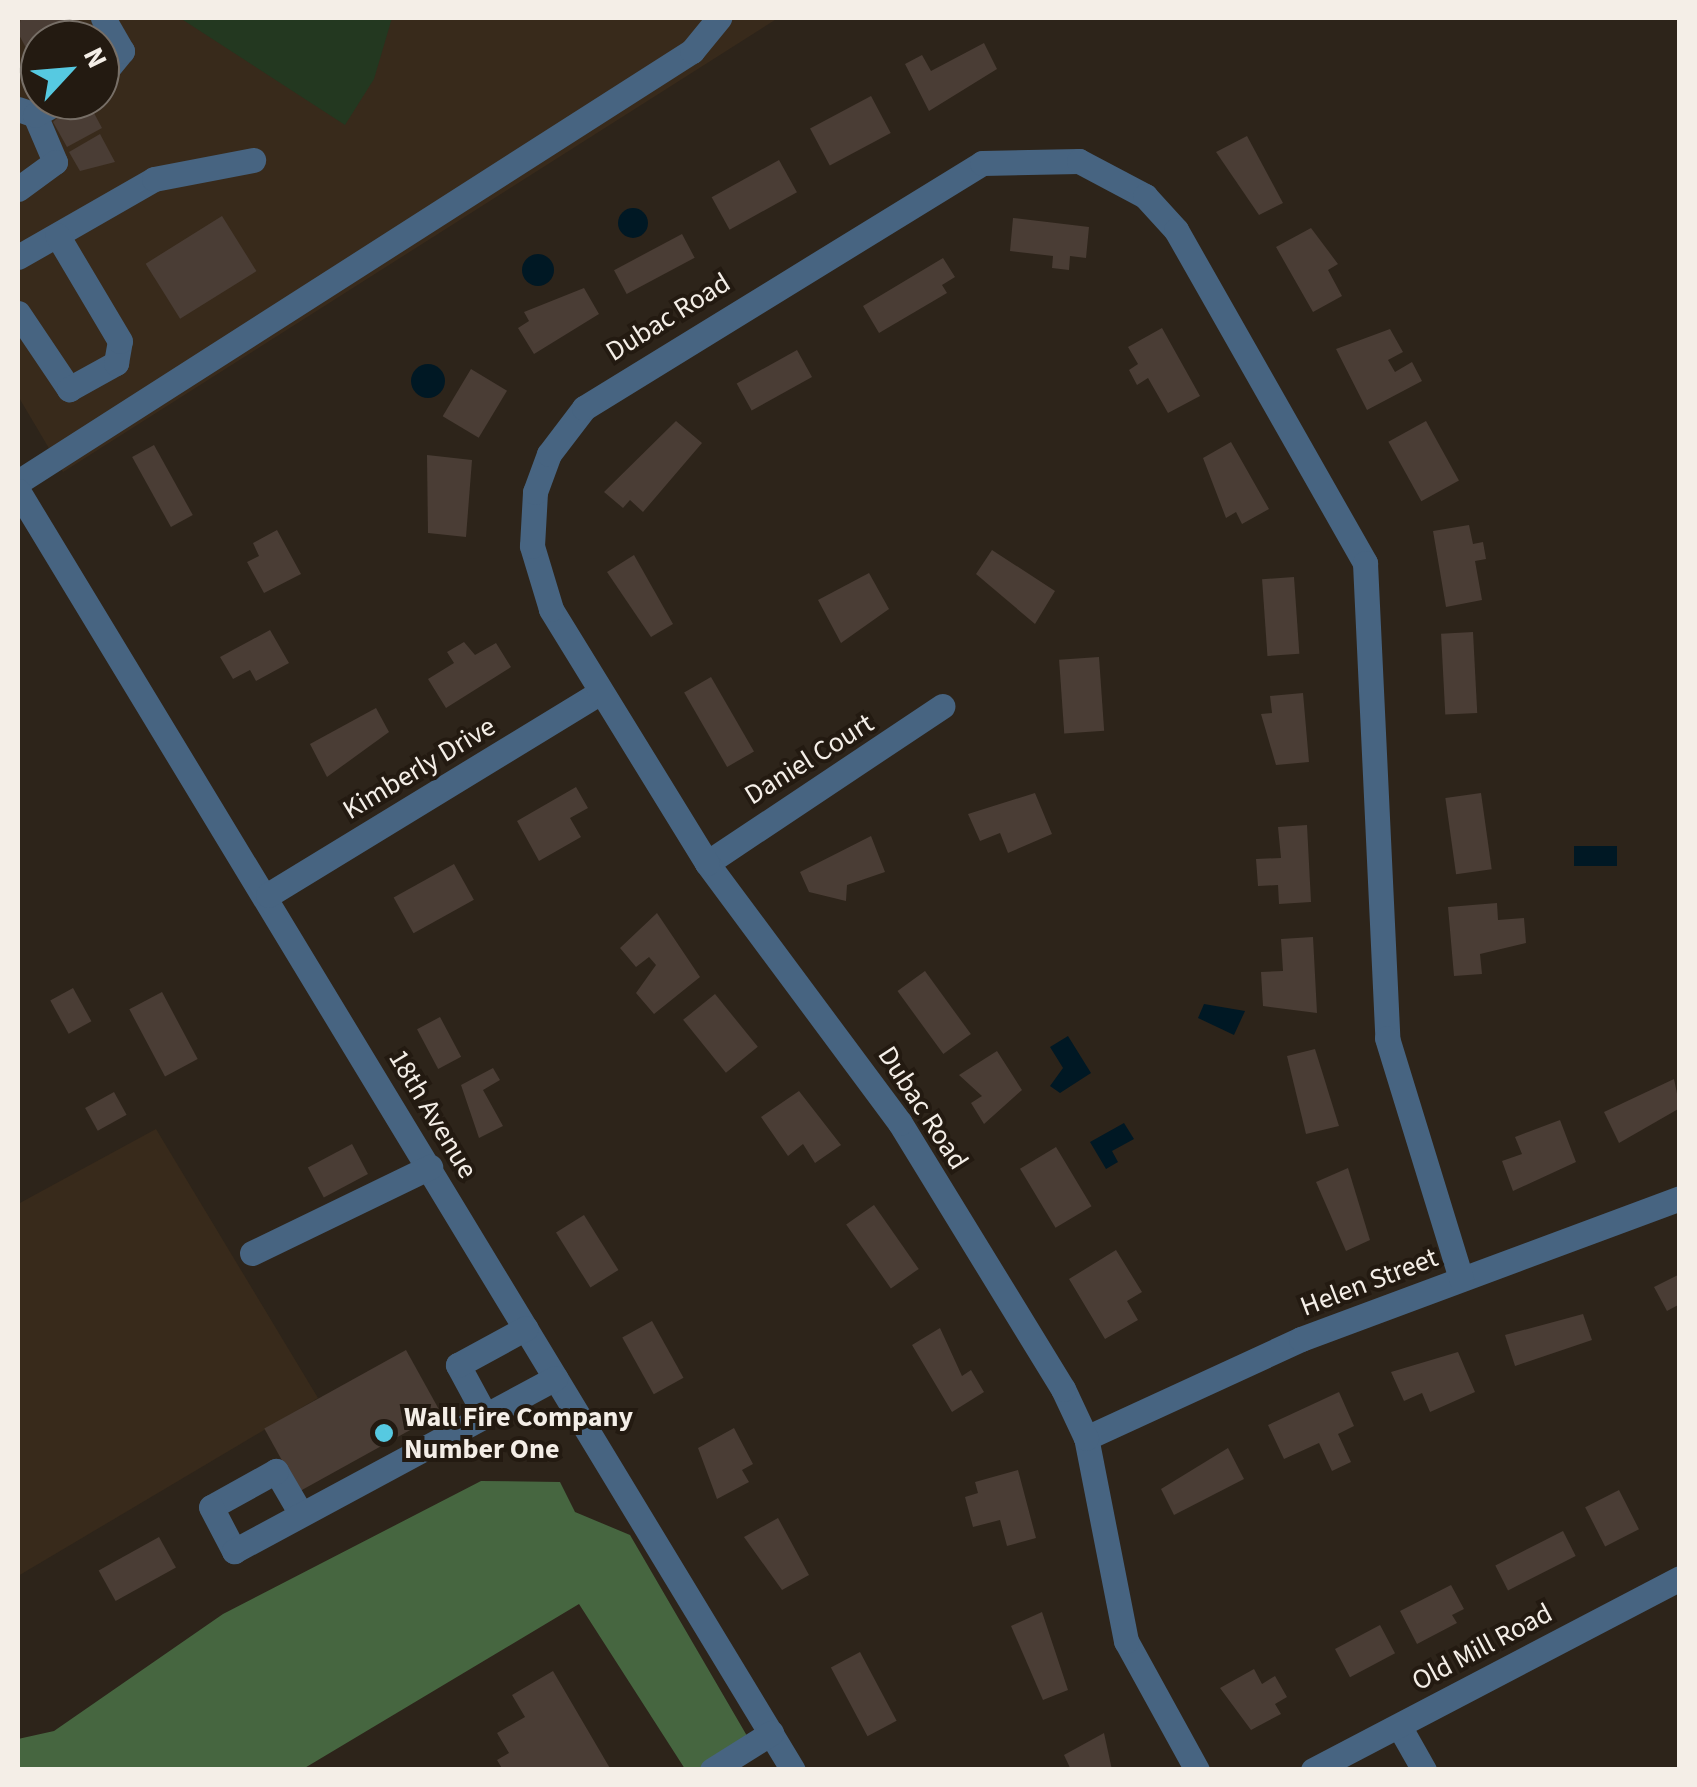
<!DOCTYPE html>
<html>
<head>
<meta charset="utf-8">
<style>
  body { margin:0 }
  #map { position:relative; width:1697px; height:1787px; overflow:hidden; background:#2d241a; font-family:"Source Sans 3",sans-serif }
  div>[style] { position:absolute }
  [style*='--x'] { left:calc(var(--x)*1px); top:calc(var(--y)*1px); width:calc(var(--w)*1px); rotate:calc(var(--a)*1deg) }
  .built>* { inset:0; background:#382a1b }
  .green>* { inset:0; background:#233820 }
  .forest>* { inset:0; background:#466640 }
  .water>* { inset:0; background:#001824; transform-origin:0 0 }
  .round { border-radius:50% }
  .building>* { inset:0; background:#4a3d35; transform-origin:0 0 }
  .minor>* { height:25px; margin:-12.5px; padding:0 12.5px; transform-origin:12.5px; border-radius:12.5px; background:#476481 }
  .dots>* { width:28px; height:28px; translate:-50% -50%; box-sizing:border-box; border:5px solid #231a11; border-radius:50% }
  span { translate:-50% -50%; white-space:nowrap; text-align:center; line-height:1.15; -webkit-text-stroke:8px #231a11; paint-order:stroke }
  .street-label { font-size:28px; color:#f4eee7 }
  .poi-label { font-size:28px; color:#f4eee7; font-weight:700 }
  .left { translate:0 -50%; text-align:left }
  .frame { position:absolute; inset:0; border:20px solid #f4eee7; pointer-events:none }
  .north { position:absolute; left:20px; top:20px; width:100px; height:100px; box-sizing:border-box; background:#231a11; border:2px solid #776f67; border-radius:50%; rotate:64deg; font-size:28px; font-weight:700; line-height:40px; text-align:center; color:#f4eee7 }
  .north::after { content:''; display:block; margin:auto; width:35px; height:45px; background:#56c9e1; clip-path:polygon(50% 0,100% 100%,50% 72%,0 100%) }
</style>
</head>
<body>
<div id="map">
  <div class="built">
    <div style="clip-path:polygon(evenodd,18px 18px,778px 18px,63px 472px,18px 396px,18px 18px,40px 40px,100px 40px,100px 100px,40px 100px,40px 40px)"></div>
    <div style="clip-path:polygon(156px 1129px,318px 1398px,18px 1576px,18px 1204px)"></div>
  </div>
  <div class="green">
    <div style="clip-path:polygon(180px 18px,392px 18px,374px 79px,345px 125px)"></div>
  </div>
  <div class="forest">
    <div style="clip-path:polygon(481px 1481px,560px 1482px,575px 1512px,630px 1535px,750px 1741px,704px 1769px,685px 1769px,579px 1604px,303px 1769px,18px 1769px,18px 1739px,54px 1731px,223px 1614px)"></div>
  </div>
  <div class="water">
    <div class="round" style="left:618px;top:208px;width:30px;height:30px"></div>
    <div class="round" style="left:522px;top:254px;width:32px;height:32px"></div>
    <div class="round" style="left:411px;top:364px;width:34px;height:34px"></div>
    <div style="left:1617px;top:846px;width:20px;height:43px;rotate:90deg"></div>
    <div style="clip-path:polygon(1204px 1004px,1245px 1011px,1234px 1035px,1198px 1018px)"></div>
    <div style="clip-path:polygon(1068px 1036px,1091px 1073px,1060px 1093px,1050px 1086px,1063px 1068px,1050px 1047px)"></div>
    <div style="clip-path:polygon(1124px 1123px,1134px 1139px,1112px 1151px,1118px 1162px,1106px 1169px,1090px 1142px)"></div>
  </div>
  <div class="building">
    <div style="clip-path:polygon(21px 18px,69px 18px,81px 40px,40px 40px,40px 74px,18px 33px)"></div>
    <div style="clip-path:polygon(984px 43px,997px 69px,929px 111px,905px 64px,922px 55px,931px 71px)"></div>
    <div style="left:871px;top:96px;width:42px;height:69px;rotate:62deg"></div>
    <div style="clip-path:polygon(75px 100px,87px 100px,102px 128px,67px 147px,53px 122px)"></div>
    <div style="clip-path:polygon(100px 134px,115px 162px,80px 171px,69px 152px)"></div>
    <div style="clip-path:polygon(1247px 136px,1283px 203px,1259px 215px,1216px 152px)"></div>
    <div style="left:779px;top:160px;width:37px;height:77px;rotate:61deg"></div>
    <div style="left:222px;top:216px;width:65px;height:90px;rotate:58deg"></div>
    <div style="clip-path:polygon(1013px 218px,1089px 227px,1086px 258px,1070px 256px,1069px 270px,1052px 268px,1053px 256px,1010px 251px)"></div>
    <div style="clip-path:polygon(1311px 228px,1338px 264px,1328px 270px,1342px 296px,1313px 312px,1276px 247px)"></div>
    <div style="left:682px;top:234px;width:27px;height:77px;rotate:62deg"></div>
    <div style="clip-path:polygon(943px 258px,955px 277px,942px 285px,947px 293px,879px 333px,863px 306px)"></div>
    <div style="clip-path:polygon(584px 288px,599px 314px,534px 354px,518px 328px,529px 321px,524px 312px)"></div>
    <div style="clip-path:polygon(1162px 328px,1200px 396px,1168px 413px,1148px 378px,1137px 385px,1129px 370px,1138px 364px,1128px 347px)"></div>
    <div style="clip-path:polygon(1390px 329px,1403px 352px,1388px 360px,1395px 372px,1412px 362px,1422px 381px,1367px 410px,1336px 349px)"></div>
    <div style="left:797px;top:350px;width:31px;height:69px;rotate:61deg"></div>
    <div style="left:471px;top:369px;width:42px;height:55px;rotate:31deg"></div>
    <div style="clip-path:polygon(676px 421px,702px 443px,643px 512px,630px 500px,623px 508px,604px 492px)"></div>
    <div style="left:1426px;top:421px;width:68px;height:43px;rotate:61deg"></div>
    <div style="clip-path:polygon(1231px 442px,1269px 509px,1242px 524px,1236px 512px,1226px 518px,1203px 458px)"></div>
    <div style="left:154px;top:445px;width:80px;height:25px;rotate:61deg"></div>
    <div style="clip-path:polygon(427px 455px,472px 460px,466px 537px,428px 533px)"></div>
    <div style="clip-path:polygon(1469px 525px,1473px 544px,1483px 542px,1486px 559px,1475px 561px,1482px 600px,1446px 607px,1433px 531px)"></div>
    <div style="clip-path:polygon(277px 530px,301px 574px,264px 593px,247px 562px,259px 556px,253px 543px)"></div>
    <div style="clip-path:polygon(992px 550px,1055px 591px,1035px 624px,976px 574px)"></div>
    <div style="clip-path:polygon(634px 555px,673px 624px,651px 637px,607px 572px)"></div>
    <div style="clip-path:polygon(869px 573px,889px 609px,841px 643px,818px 600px)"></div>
    <div style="left:1294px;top:577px;width:77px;height:32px;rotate:86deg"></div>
    <div style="clip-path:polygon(270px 630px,289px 663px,256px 681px,250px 670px,233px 679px,220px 657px)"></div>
    <div style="left:1473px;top:632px;width:81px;height:32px;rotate:87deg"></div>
    <div style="clip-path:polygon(464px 642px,475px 655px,496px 643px,511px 667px,446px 708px,428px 679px,454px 663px,447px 652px)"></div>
    <div style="left:1099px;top:657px;width:74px;height:40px;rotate:86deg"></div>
    <div style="left:711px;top:677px;width:86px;height:31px;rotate:60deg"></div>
    <div style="clip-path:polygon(1303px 693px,1309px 762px,1276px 765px,1261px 714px,1272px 713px,1270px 696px)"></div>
    <div style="clip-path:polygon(376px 708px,389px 732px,327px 777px,310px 744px)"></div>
    <div style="clip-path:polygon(576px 787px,588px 808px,570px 818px,581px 837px,539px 861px,517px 821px)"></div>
    <div style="clip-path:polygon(1035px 793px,1052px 834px,1008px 853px,1000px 833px,980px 841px,968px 814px)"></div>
    <div style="left:1481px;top:793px;width:77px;height:36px;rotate:82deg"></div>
    <div style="clip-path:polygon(1307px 825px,1311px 902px,1279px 904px,1278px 885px,1258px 886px,1256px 859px,1281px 858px,1278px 827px)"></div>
    <div style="clip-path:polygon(871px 836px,885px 872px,847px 885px,846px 901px,809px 892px,800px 872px)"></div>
    <div style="left:454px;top:864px;width:41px;height:69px;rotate:61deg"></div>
    <div style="clip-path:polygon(1497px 903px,1498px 920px,1524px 918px,1526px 943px,1480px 954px,1482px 974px,1454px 976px,1448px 907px)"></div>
    <div style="clip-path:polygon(657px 913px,700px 977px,654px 1014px,636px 993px,656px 965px,649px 957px,636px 967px,620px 948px)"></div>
    <div style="clip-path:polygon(1313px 937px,1317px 1013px,1263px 1006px,1261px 972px,1283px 971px,1281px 939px)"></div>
    <div style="left:925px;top:971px;width:78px;height:34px;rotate:54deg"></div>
    <div style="left:73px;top:988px;width:38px;height:26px;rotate:61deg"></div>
    <div style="left:162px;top:992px;width:76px;height:37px;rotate:62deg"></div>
    <div style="left:715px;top:994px;width:68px;height:41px;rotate:51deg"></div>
    <div style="left:440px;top:1017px;width:45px;height:26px;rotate:62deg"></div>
    <div style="clip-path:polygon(1315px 1049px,1339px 1126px,1306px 1134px,1287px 1056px)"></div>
    <div style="clip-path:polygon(997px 1051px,1022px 1090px,984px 1124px,971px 1103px,982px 1096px,959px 1075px)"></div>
    <div style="clip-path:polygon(493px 1068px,500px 1080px,483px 1090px,503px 1126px,479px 1138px,461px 1085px)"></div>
    <div style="clip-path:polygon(1674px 1079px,1680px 1108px,1619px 1143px,1604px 1112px)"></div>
    <div style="clip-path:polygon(799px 1091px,841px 1145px,815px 1163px,803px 1144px,788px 1156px,761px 1117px)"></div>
    <div style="left:114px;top:1092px;width:26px;height:33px;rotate:61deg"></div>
    <div style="clip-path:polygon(1560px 1120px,1576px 1162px,1513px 1191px,1502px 1161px,1522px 1154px,1515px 1137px)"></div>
    <div style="left:352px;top:1144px;width:34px;height:50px;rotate:62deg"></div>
    <div style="left:1056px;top:1147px;width:69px;height:42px;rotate:59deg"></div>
    <div style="clip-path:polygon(1348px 1168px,1370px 1240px,1346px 1251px,1316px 1182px)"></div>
    <div style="left:874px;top:1205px;width:78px;height:34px;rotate:55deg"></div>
    <div style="left:584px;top:1215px;width:65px;height:33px;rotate:58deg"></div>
    <div style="clip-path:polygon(1116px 1250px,1142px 1292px,1127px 1301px,1138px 1320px,1105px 1339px,1069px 1279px)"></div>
    <div style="clip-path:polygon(1680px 1274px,1680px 1304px,1667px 1311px,1654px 1287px)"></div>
    <div style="clip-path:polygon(1583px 1314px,1592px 1340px,1515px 1366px,1505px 1335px)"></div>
    <div style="left:652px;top:1321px;width:65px;height:34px;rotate:61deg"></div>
    <div style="clip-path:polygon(940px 1328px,962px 1376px,971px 1370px,984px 1392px,952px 1412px,912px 1345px)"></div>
    <div style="left:406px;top:1350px;width:72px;height:162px;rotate:61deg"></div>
    <div style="clip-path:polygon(1458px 1352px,1475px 1392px,1430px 1412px,1422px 1393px,1404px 1401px,1391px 1372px)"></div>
    <div style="clip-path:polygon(1339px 1392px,1354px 1426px,1338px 1434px,1351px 1462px,1332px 1471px,1319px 1443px,1284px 1459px,1268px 1425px)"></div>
    <div style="clip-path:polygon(734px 1428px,753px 1464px,742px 1470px,749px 1482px,717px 1499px,698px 1448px)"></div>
    <div style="clip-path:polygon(1228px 1448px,1244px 1479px,1174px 1515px,1161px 1489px)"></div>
    <div style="clip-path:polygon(1018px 1470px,1036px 1538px,1007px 1546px,1000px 1520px,973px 1527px,965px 1497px,978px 1493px,975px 1482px)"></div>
    <div style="left:1619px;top:1490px;width:44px;height:38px;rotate:63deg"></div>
    <div style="clip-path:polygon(778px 1518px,809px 1575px,782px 1590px,744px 1537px)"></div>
    <div style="left:1563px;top:1531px;width:28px;height:76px;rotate:63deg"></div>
    <div style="left:159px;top:1537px;width:35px;height:69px;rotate:61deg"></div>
    <div style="clip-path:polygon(1451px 1585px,1464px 1609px,1452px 1615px,1457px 1623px,1417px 1644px,1400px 1611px)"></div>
    <div style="clip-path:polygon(1042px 1612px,1068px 1690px,1043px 1700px,1011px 1626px)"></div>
    <div style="left:1380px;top:1625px;width:32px;height:51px;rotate:62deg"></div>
    <div style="left:860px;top:1652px;width:78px;height:33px;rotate:62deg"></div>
    <div style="clip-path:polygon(1254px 1669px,1262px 1684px,1275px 1676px,1287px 1697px,1275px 1704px,1281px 1714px,1251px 1730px,1220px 1688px)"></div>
    <div style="clip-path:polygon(553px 1671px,611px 1770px,503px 1770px,497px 1760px,509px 1753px,497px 1733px,525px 1717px,512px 1695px)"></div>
    <div style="clip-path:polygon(1104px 1733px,1112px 1770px,1071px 1770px,1064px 1755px)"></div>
  </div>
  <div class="minor">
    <div style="--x:100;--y:78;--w:35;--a:-51"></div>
    <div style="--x:122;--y:51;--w:38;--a:-120"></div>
    <div style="--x:18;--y:109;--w:18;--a:19"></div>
    <div style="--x:35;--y:115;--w:51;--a:66.9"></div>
    <div style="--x:55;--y:162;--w:46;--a:143.9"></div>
    <div style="--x:35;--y:115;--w:30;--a:-30"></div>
    <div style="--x:18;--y:257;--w:157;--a:-29.8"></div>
    <div style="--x:154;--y:179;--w:101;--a:-10.9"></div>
    <div style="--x:18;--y:313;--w:92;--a:56.1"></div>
    <div style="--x:69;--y:389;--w:54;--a:-29"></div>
    <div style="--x:116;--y:363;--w:22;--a:-80"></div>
    <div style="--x:120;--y:341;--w:123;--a:-120.7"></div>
    <div style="--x:18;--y:482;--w:800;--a:-32.6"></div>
    <div style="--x:692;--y:51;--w:43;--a:-50.7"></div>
    <div style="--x:18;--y:491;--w:1495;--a:58.79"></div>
    <div style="--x:707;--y:863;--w:283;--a:-33.7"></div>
    <div style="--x:268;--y:895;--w:390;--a:-31.4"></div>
    <div style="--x:252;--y:1253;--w:198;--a:-25.8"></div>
    <div style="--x:485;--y:1415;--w:57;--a:-118.4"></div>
    <div style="--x:458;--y:1365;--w:77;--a:-28.6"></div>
    <div style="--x:1086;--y:1438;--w:237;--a:-24.7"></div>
    <div style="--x:1301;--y:1339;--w:404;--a:-20.4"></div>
    <div style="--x:301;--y:1514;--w:50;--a:-120.2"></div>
    <div style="--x:276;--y:1471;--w:74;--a:151"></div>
    <div style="--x:211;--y:1507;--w:50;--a:62.4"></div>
    <div style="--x:234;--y:1551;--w:365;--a:-28.3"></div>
    <div style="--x:1399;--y:1726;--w:51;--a:60.4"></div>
    <div style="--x:712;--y:1770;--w:70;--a:-32.1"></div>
    <div style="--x:1197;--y:1770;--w:147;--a:-118.8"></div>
    <div style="--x:1126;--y:1641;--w:207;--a:-101.1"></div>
    <div style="--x:1086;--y:1438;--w:54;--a:-115.1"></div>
    <div style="--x:1063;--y:1389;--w:312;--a:-121.5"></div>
    <div style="--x:900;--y:1123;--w:324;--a:-126.6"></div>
    <div style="--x:707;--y:863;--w:298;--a:-121.6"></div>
    <div style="--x:551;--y:609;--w:66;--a:-106.8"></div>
    <div style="--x:532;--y:546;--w:54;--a:-86.8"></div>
    <div style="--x:535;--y:492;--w:40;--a:-69.8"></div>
    <div style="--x:549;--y:454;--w:58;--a:-52.7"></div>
    <div style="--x:584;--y:408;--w:467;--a:-31.6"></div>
    <div style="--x:982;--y:163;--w:97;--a:-1.2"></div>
    <div style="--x:1079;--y:161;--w:75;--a:27.9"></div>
    <div style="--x:1145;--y:196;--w:46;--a:47.6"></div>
    <div style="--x:1176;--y:230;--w:383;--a:60.4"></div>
    <div style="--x:1365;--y:563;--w:476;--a:87.3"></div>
    <div style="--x:1387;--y:1038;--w:252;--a:72.9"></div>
    <div style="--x:1313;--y:1770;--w:414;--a:-27.6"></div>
  </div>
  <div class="dots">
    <div style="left:384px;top:1433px;background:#56c9e1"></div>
  </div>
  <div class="street-label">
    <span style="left:668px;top:317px;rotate:-32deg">Dubac Road</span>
    <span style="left:809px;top:759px;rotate:-32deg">Daniel Court</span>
    <span style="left:419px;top:768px;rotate:-31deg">Kimberly Drive</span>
    <span style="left:923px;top:1108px;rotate:57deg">Dubac Road</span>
    <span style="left:433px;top:1114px;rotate:59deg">18th Avenue</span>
    <span style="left:1369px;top:1282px;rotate:-21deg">Helen Street</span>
    <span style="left:1482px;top:1647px;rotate:-28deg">Old Mill Road</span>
  </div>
  <div class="poi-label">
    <span class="left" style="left:404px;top:1433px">Wall Fire Company<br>Number One</span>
  </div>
  <div class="frame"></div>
  <div class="north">N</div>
</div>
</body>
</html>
